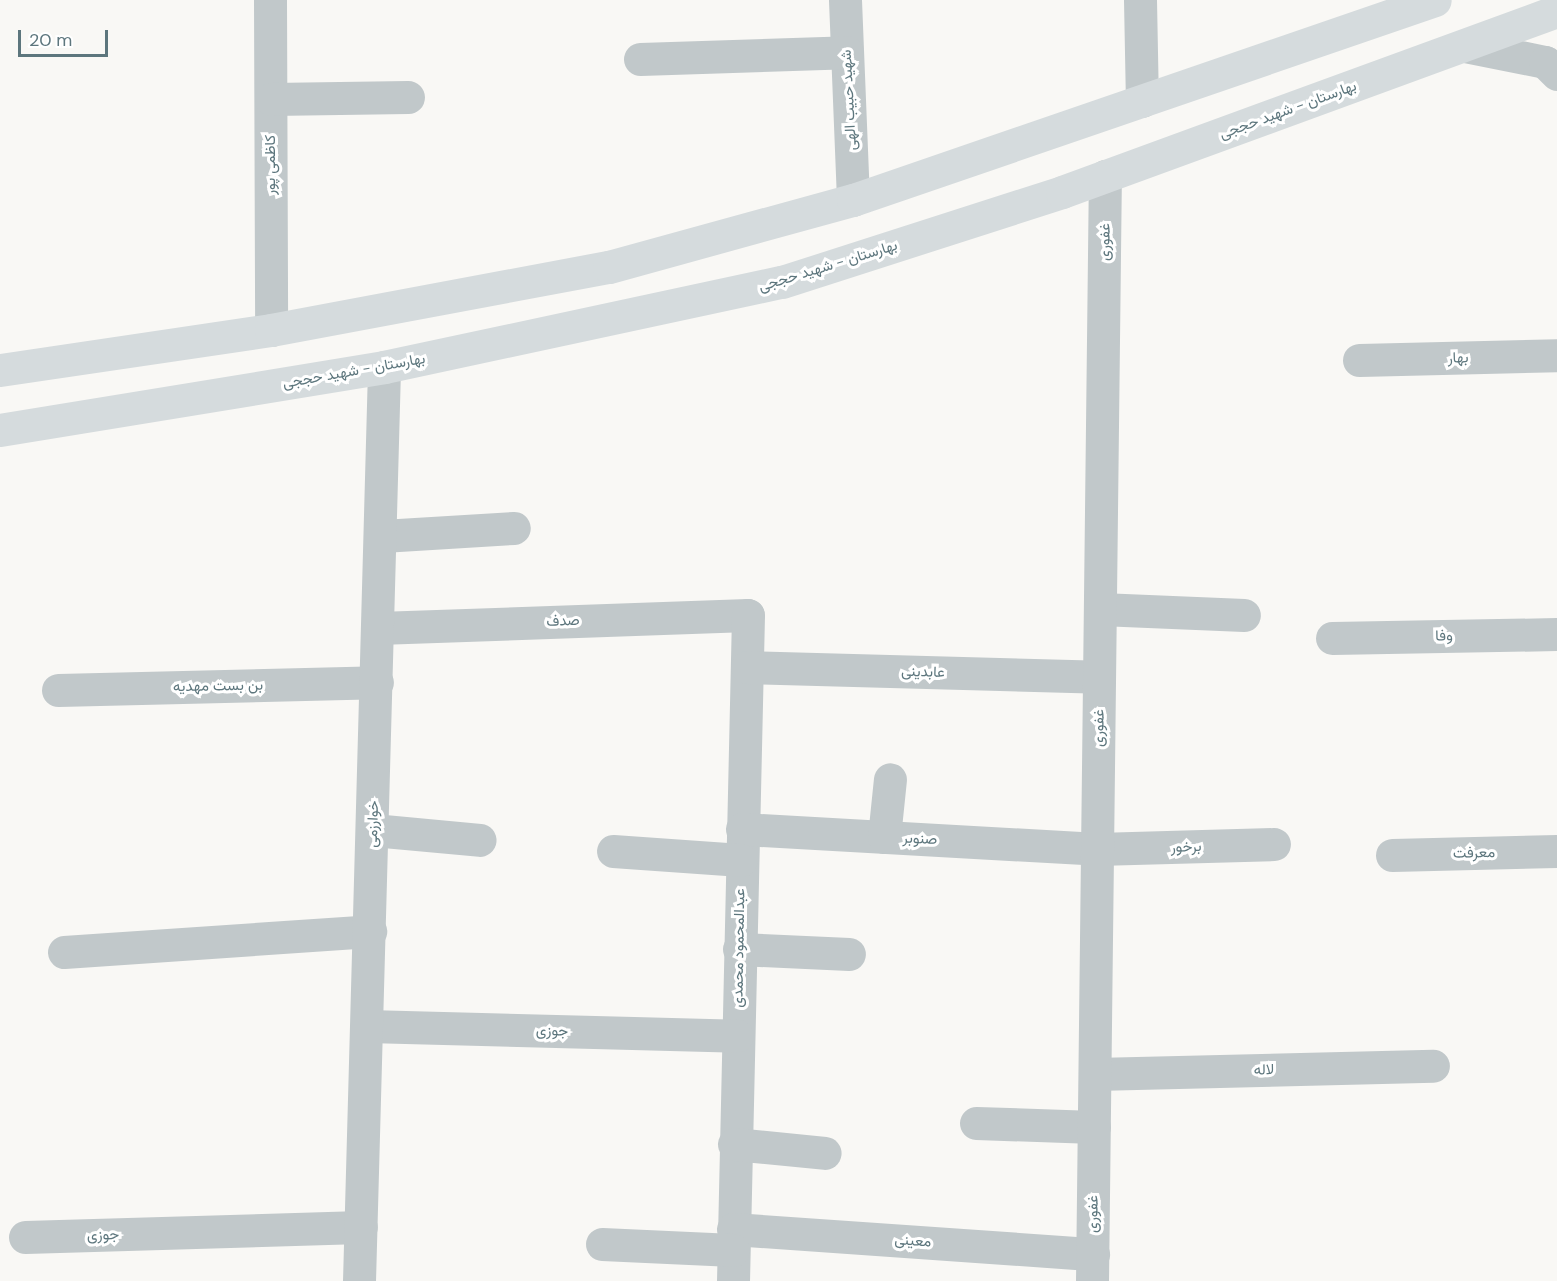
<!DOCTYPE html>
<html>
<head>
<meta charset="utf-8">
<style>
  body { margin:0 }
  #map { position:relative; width:1557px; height:1281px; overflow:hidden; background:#f9f8f5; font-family:"DM Sans",Vazirmatn,sans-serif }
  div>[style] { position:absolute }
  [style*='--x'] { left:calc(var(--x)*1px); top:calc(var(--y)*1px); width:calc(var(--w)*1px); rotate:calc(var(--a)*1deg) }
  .minor>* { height:33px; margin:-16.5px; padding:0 16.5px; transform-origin:16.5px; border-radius:16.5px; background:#c1c8ca }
  .major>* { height:33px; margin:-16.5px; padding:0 16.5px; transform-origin:16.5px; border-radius:16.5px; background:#d5dbdd }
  span { translate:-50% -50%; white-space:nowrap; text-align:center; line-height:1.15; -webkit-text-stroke:6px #fff; paint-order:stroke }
  .street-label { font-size:15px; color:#5d767d }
  .scale { position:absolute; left:18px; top:30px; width:90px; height:27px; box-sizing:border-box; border:3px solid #5d767d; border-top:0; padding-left:8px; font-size:18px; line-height:21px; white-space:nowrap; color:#5d767d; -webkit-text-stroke:4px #fff; paint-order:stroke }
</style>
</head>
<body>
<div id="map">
  <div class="minor">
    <div style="--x:270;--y:0;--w:330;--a:89.8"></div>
    <div style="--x:845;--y:0;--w:200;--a:87.7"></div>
    <div style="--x:1140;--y:0;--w:101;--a:88.9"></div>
    <div style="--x:1465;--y:46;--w:82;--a:11.3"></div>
    <div style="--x:1545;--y:62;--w:17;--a:45"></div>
    <div style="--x:640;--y:59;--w:207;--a:-1.9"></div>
    <div style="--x:271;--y:99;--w:137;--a:-0.8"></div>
    <div style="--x:1359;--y:360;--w:198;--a:-1.4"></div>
    <div style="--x:382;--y:536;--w:132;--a:-3.5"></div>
    <div style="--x:1100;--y:609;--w:144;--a:2.4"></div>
    <div style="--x:378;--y:628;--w:370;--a:-2"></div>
    <div style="--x:748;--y:615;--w:666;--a:91.29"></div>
    <div style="--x:1332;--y:638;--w:225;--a:-1"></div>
    <div style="--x:747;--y:667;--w:352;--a:1.6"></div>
    <div style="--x:58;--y:690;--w:319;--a:-1.4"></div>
    <div style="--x:742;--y:829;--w:356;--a:3.2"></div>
    <div style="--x:1097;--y:849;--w:177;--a:-1.6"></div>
    <div style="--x:373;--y:830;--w:107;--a:5.3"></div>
    <div style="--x:884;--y:837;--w:58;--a:-84.1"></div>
    <div style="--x:613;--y:851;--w:128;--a:4"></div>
    <div style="--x:1392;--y:855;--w:165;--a:-1.4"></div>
    <div style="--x:739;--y:949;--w:110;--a:2.6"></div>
    <div style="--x:64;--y:952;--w:307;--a:-3.9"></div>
    <div style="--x:367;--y:1026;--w:370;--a:1.5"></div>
    <div style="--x:1095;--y:1074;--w:338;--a:-1.4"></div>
    <div style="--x:976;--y:1123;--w:118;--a:1.9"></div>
    <div style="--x:734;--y:1144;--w:91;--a:5.6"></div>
    <div style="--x:733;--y:1229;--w:361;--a:4"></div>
    <div style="--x:25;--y:1237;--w:336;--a:-1.7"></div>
    <div style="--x:602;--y:1244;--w:131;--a:2.6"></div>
    <div style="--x:359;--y:1281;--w:914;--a:-88.43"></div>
    <div style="--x:1092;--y:1281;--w:1105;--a:-89.33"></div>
  </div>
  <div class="major">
    <div style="--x:0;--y:370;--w:274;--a:-8.4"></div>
    <div style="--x:271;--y:330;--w:344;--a:-10.6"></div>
    <div style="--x:609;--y:267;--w:253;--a:-15.4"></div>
    <div style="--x:853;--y:200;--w:615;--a:-18.96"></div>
    <div style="--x:0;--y:430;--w:389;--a:-9.3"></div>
    <div style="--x:384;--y:367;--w:407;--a:-12.1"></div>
    <div style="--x:782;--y:282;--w:294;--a:-17.8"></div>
    <div style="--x:1062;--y:192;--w:527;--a:-20.09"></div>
  </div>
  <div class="street-label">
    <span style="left:849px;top:100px;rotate:-93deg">شهید حبیب الهی</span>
    <span style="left:1288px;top:110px;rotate:-20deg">بهارستان - شهید حججی</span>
    <span style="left:271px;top:165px;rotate:-90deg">کاظمی پور</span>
    <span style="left:1105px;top:242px;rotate:-89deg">غفوری</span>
    <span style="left:828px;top:266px;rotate:-17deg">بهارستان - شهید حججی</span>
    <span style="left:1458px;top:358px;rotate:-2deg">بهار</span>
    <span style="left:354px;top:371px;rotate:-10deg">بهارستان - شهید حججی</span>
    <span style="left:563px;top:621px;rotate:-2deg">صدف</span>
    <span style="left:1444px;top:636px;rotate:-1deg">وفا</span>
    <span style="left:923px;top:672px;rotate:2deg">عابدینی</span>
    <span style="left:218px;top:686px;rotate:-1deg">بن بست مهدیه</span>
    <span style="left:1099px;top:728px;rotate:-89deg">غفوری</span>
    <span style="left:373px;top:824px;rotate:-88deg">خوارزمی</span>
    <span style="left:920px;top:839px;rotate:3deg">صنوبر</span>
    <span style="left:1186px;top:847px;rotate:-2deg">برخور</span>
    <span style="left:1474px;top:853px;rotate:-1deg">معرفت</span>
    <span style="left:739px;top:948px;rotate:-89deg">عبدالمحمود محمدی</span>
    <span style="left:552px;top:1031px;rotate:1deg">جوزی</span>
    <span style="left:1264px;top:1070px;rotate:-1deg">لاله</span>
    <span style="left:1093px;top:1214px;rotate:-89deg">غفوری</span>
    <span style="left:103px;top:1235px;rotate:-2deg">جوزی</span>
    <span style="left:913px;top:1241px;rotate:4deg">معینی</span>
  </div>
  <div class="scale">20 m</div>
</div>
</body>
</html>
